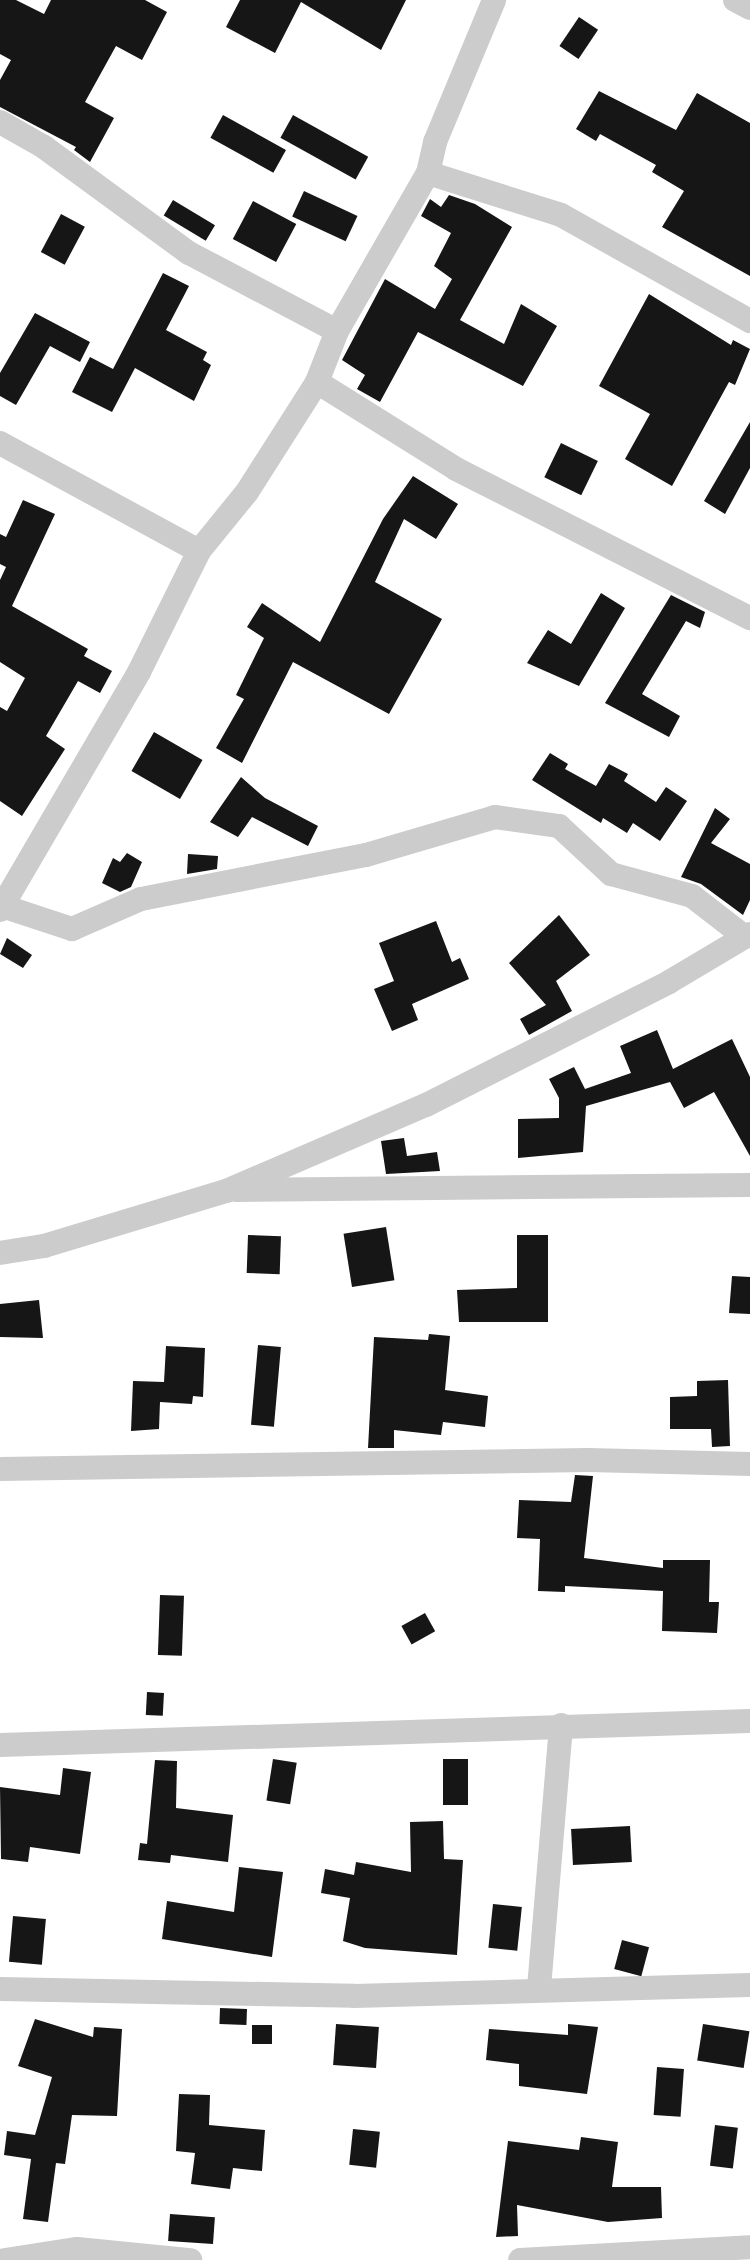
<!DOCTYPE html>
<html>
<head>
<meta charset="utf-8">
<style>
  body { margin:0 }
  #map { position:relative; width:750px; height:2260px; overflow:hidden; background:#fff; font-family:"Archivo Narrow",sans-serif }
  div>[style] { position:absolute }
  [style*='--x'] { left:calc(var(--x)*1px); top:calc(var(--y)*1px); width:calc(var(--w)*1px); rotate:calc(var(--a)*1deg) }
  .building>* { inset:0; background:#161616; transform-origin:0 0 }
  .street>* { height:24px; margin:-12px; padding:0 12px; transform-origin:12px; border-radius:12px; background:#ccc }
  span { translate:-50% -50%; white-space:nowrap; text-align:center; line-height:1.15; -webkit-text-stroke:8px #fff; paint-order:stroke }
</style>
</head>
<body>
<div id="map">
  <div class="building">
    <div style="clip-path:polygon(0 0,16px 0,44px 14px,51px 0,145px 0,167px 12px,142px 60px,116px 46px,85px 102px,114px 118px,90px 162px,74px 150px,76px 147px,0 107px,0 80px,11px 60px,0 54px)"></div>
    <div style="clip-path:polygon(240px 0,406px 0,381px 50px,301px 2px,275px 53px,226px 27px)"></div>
    <div style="left:579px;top:17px;width:23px;height:35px;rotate:34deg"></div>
    <div style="clip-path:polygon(599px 91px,676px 130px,697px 93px,750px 123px,750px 276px,662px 227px,684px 191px,652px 172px,656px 165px,600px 134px,596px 141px,576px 129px)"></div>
    <div style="left:223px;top:115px;width:72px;height:26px;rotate:29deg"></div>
    <div style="left:293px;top:115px;width:86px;height:26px;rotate:29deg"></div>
    <div style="left:304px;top:191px;width:59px;height:28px;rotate:25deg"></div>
    <div style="clip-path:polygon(449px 195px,475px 204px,512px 227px,460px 320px,504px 344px,521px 304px,557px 326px,523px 386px,418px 332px,380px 402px,357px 389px,365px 375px,342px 360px,385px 279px,435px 309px,452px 279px,434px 266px,451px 233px,421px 216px,430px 199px,441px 207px)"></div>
    <div style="left:173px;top:200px;width:49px;height:18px;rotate:31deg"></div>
    <div style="left:253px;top:201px;width:49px;height:43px;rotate:28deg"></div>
    <div style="left:61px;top:214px;width:27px;height:43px;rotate:28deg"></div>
    <div style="clip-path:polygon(163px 273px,189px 286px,166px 330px,207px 352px,203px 360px,211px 365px,194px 401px,135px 368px,112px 412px,72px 392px,90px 357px,113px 369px)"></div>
    <div style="clip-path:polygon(649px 294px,731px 345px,733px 340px,750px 349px,735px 385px,729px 382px,672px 486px,625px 459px,650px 414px,599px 386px)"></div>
    <div style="clip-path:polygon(35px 313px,90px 342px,80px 362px,50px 346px,16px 405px,0 396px,0 373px)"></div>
    <div style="clip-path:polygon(750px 422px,750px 468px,725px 514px,704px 501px)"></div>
    <div style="left:561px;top:443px;width:41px;height:38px;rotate:26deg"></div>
    <div style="clip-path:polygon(413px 476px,458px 504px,436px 539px,404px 519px,375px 582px,442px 619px,389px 714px,293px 662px,242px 763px,216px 748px,244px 699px,236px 695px,264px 638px,247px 627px,262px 603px,320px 642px,383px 519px)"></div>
    <div style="clip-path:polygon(23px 500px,55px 514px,12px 606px,88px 649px,84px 656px,112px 671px,100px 693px,78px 681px,46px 736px,65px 749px,22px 816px,0 801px,0 707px,7px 711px,25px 678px,0 662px,0 580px,6px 567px,0 564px,0 534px,6px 537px)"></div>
    <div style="clip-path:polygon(601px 593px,625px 608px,579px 686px,527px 663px,548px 630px,571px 644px)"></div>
    <div style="clip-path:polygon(671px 595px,705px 612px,700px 628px,686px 621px,642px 694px,680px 716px,669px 737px,605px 703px)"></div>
    <div style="left:154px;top:732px;width:56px;height:45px;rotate:30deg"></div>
    <div style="clip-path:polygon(550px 753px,568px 764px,565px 769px,596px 786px,609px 764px,628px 774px,624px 781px,656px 802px,666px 787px,687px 801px,660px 841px,633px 823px,627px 833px,603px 818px,601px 823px,532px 780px)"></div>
    <div style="clip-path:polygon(241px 777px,265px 798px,318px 826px,308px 846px,252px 817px,238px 837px,210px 822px)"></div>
    <div style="clip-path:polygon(715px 808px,730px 819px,711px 843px,750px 864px,750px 900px,743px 915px,701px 884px,681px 877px)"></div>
    <div style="clip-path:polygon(127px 853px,142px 862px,131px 887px,120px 892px,102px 883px,113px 858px,120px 862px)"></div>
    <div style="clip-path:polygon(188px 854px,218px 856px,217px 869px,187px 874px)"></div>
    <div style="clip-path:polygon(559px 915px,590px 955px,556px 981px,572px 1011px,529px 1035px,520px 1019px,546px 1005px,509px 963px)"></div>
    <div style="clip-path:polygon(436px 921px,452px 962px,460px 958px,469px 979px,412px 1004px,418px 1020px,392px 1031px,374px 989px,394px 981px,379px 943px)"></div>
    <div style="clip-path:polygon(7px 938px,32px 955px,23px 968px,0 954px)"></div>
    <div style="clip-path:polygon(657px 1030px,673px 1069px,732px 1039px,750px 1077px,750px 1156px,714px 1092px,684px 1108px,670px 1082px,586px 1106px,583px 1152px,518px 1158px,518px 1119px,559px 1118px,559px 1098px,549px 1079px,574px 1067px,585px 1089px,631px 1073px,620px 1046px)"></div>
    <div style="clip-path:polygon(404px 1138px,407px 1156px,437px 1152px,440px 1171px,386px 1174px,381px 1141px)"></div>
    <div style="left:386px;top:1227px;width:54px;height:43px;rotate:81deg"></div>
    <div style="left:248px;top:1235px;width:33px;height:38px;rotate:2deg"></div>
    <div style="clip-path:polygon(517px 1235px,548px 1235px,548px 1322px,459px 1322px,457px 1290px,517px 1288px)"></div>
    <div style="clip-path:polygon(732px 1276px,750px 1277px,750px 1314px,729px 1313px)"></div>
    <div style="clip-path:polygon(39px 1300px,43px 1338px,0 1337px,0 1304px)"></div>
    <div style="clip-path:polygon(429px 1334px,450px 1336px,445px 1390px,488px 1396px,485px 1427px,443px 1422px,441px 1435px,394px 1430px,394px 1448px,368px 1448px,374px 1337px,428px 1340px)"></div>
    <div style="left:258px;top:1345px;width:23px;height:80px;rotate:5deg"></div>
    <div style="clip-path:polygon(166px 1346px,205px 1348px,203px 1397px,193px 1396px,192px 1404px,160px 1402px,159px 1429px,131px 1431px,133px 1381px,164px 1382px)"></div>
    <div style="clip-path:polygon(728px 1380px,730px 1446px,712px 1447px,711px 1429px,670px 1429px,670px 1397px,697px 1396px,697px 1381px)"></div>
    <div style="clip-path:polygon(575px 1475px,593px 1476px,584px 1558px,663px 1568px,663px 1560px,710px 1560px,709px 1602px,719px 1602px,717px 1633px,662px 1631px,663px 1591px,565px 1586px,565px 1592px,538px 1591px,540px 1539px,517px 1538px,519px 1500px,571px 1502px)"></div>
    <div style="left:160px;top:1595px;width:24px;height:60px;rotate:2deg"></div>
    <div style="left:425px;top:1613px;width:21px;height:27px;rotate:61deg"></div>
    <div style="left:147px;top:1692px;width:17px;height:23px;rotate:3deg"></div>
    <div style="left:273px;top:1759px;width:24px;height:42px;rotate:9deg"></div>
    <div style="left:443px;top:1759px;width:25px;height:46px"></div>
    <div style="clip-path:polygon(155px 1760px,177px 1761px,176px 1808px,233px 1815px,228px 1862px,171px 1855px,170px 1863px,138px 1860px,140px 1843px,147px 1844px)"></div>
    <div style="clip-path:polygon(63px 1768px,91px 1772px,80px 1854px,30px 1847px,28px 1862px,1px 1859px,0 1787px,60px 1795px)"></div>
    <div style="clip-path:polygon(443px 1821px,444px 1859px,463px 1860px,457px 1955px,365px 1948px,343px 1941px,350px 1898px,321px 1893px,325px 1869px,354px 1875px,356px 1862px,411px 1872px,410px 1822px)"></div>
    <div style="left:630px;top:1826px;width:36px;height:59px;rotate:87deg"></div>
    <div style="clip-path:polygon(239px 1867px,283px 1872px,272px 1957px,162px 1939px,167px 1901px,234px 1912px)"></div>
    <div style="left:493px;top:1904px;width:29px;height:44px;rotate:6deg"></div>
    <div style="left:13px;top:1916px;width:33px;height:46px;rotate:5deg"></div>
    <div style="left:622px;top:1940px;width:28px;height:30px;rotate:15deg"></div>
    <div style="left:220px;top:2008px;width:27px;height:16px;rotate:2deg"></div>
    <div style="clip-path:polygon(35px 2019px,93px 2037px,94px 2027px,122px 2029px,117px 2116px,72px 2115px,65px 2164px,56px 2163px,48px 2222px,23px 2219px,31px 2159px,4px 2155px,7px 2131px,35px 2135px,52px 2077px,18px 2066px)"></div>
    <div style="left:336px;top:2024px;width:43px;height:41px;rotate:4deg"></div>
    <div style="clip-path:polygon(568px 2024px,598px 2027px,587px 2094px,519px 2086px,519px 2064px,486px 2060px,489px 2029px,568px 2035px)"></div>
    <div style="left:703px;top:2024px;width:47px;height:37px;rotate:9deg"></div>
    <div style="left:252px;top:2025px;width:20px;height:19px"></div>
    <div style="left:657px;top:2067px;width:27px;height:48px;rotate:4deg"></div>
    <div style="clip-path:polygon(179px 2094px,210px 2095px,209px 2125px,265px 2130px,262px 2171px,233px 2168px,230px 2189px,191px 2184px,195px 2153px,176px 2151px)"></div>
    <div style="left:715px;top:2125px;width:23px;height:41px;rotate:7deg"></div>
    <div style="left:353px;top:2129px;width:27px;height:36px;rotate:6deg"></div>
    <div style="clip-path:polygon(581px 2137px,618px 2142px,612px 2187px,661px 2187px,662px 2218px,608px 2222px,517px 2205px,518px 2236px,496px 2237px,508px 2141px,579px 2150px)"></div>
    <div style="left:170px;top:2214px;width:45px;height:27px;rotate:4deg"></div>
  </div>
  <div class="street">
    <div style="--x:735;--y:0;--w:17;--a:28"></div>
    <div style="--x:0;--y:122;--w:51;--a:29.6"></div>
    <div style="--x:44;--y:147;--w:180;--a:36.2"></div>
    <div style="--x:189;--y:253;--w:167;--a:27.8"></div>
    <div style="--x:428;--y:173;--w:139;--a:17.5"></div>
    <div style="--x:561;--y:215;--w:217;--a:29.3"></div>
    <div style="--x:317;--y:382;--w:164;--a:32"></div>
    <div style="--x:456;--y:469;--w:330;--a:26.9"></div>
    <div style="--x:0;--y:443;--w:226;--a:28.5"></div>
    <div style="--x:2;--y:906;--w:74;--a:18.2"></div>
    <div style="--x:72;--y:929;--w:75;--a:-23.5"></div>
    <div style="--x:141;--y:899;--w:229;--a:-11.1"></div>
    <div style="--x:366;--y:855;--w:134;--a:-16.4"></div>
    <div style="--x:495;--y:817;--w:65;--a:8"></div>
    <div style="--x:559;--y:826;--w:71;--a:42.7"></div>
    <div style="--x:611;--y:874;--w:84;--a:15.2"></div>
    <div style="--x:692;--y:896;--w:67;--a:37.7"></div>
    <div style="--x:0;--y:910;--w:276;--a:-59.7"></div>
    <div style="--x:139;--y:672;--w:135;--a:-63.6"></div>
    <div style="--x:199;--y:551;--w:76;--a:-50.9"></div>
    <div style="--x:247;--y:492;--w:130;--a:-57.5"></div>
    <div style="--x:317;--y:382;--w:55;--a:-68.6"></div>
    <div style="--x:337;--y:331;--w:182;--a:-60.1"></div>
    <div style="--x:428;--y:173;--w:32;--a:-77"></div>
    <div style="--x:435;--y:142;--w:154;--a:-67.4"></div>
    <div style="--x:236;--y:1190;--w:514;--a:-0.56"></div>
    <div style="--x:0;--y:1253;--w:45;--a:-9"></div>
    <div style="--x:44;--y:1246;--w:190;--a:-16.8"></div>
    <div style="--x:226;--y:1191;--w:218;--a:-23.3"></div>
    <div style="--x:426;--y:1105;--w:272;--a:-26.8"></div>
    <div style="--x:669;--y:982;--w:94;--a:-30.7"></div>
    <div style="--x:0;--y:1469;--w:588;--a:-0.88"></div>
    <div style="--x:588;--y:1460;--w:162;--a:1.4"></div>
    <div style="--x:0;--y:1745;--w:750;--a:-1.83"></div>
    <div style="--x:539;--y:1988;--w:264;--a:-85.2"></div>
    <div style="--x:0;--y:1989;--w:354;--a:1.1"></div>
    <div style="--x:354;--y:1996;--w:396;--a:-1.6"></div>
    <div style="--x:5;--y:2260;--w:73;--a:-8.7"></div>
    <div style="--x:77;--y:2249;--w:114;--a:5.6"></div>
    <div style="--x:520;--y:2260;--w:230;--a:-3.2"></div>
  </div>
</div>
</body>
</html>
